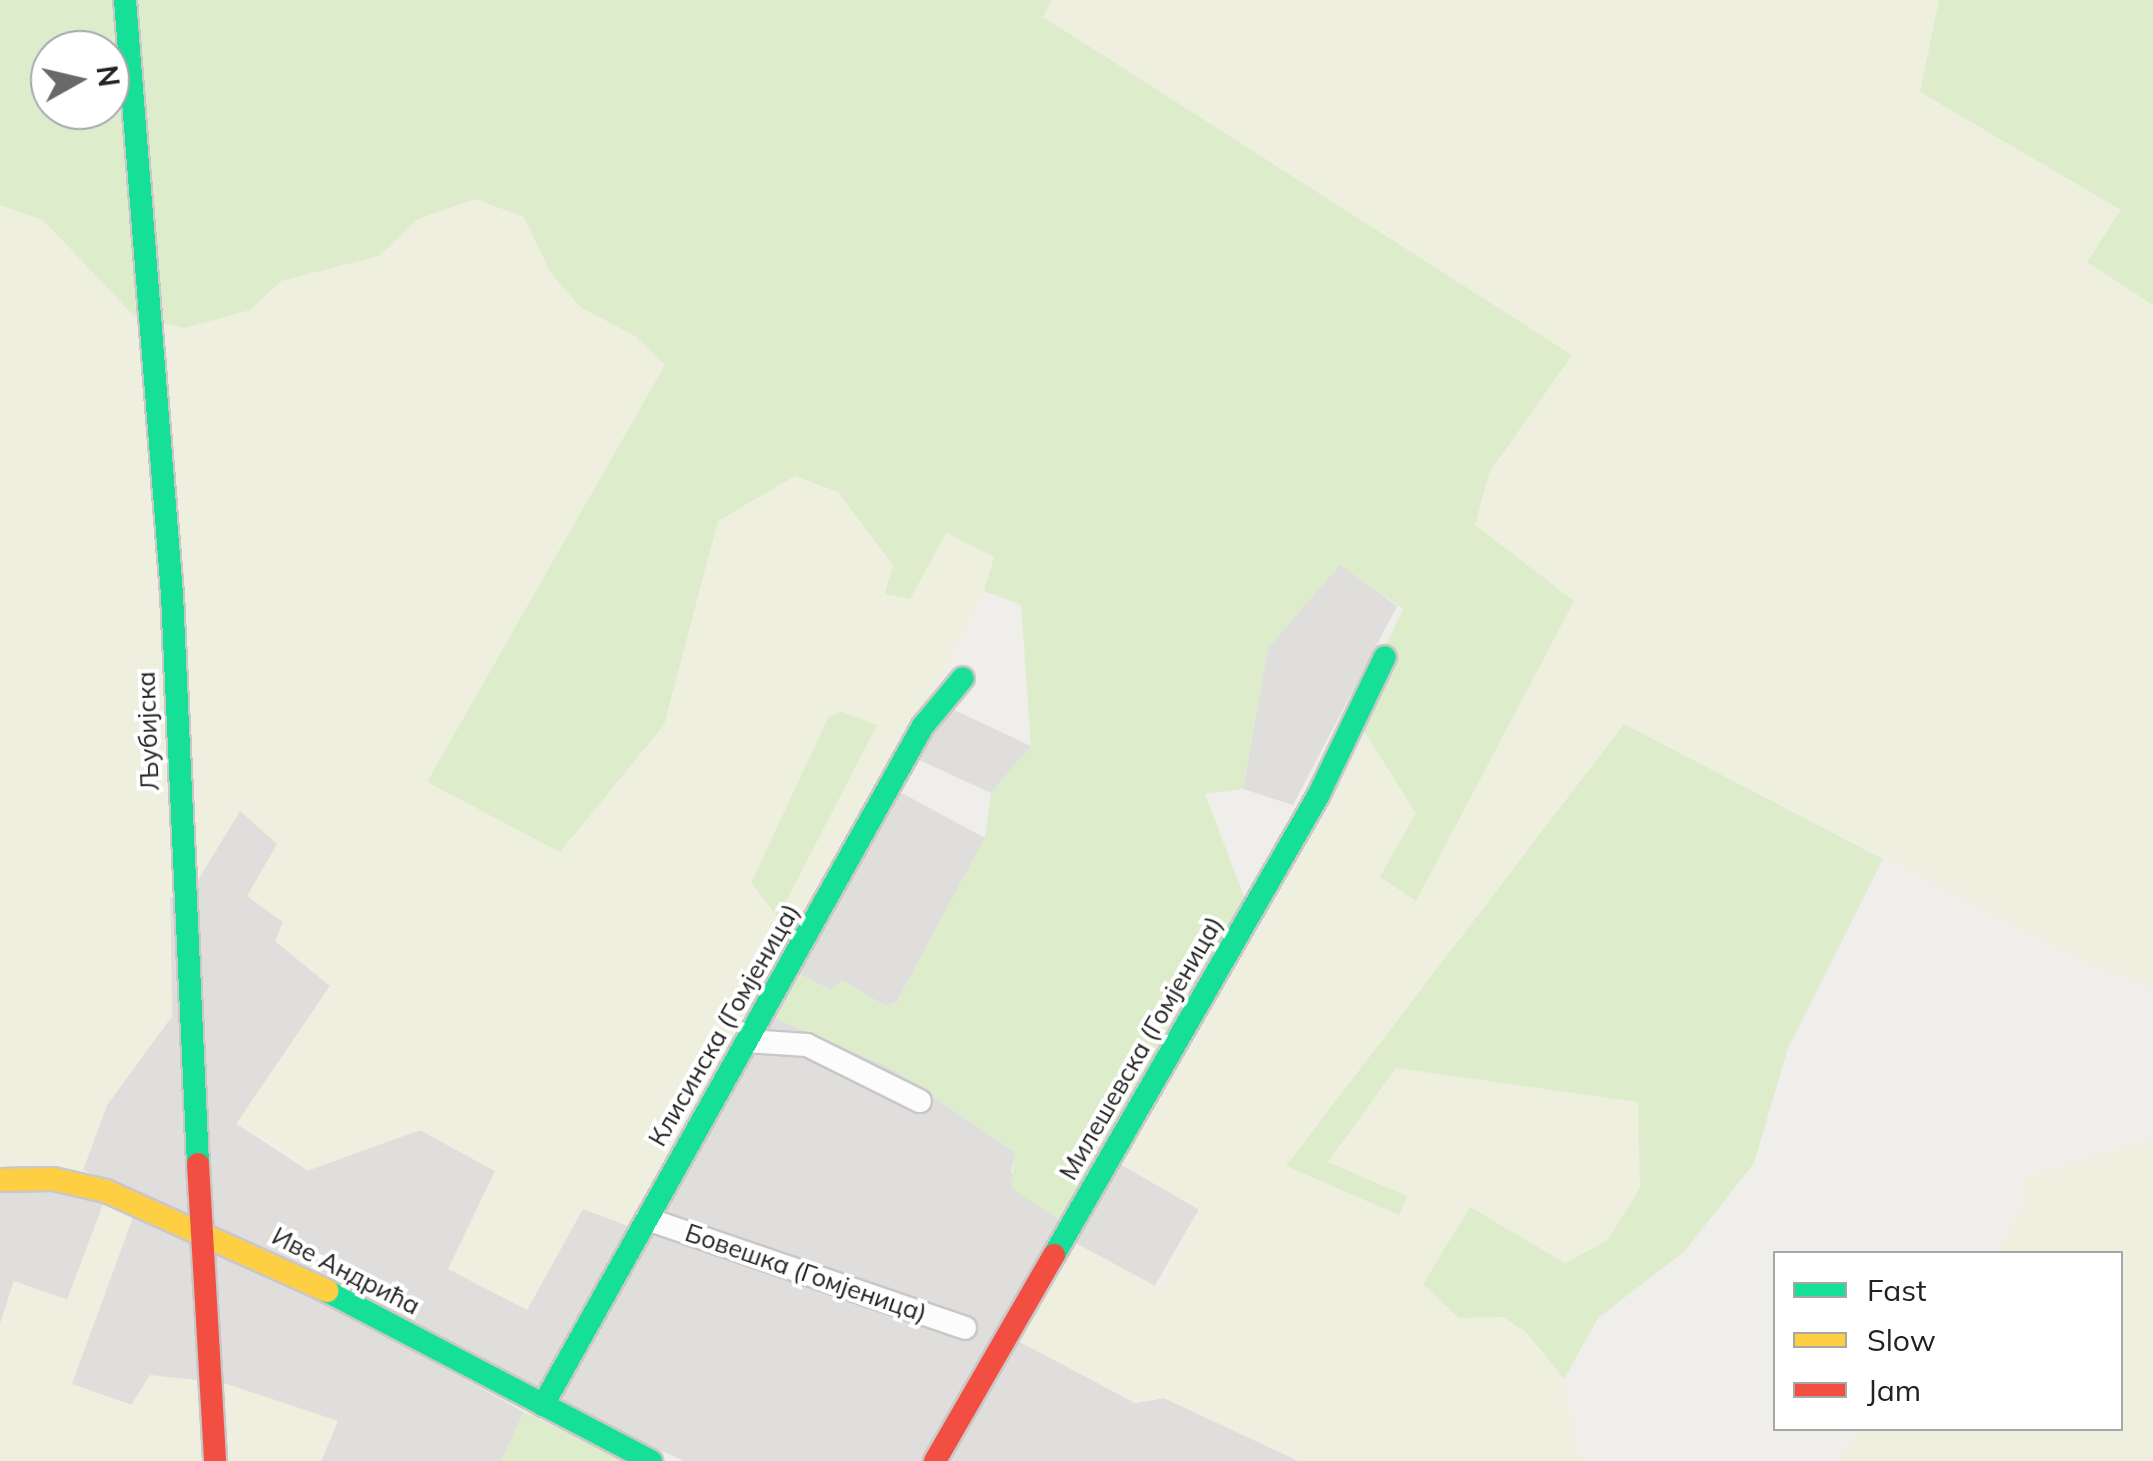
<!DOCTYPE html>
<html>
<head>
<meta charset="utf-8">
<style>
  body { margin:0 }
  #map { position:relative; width:2153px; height:1461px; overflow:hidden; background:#f0eeeb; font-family:Mulish,sans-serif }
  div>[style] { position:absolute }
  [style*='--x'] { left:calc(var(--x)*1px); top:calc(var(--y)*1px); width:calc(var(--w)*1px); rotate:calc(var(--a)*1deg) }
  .residential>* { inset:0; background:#dfdedc; transform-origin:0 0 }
  .farmland>* { inset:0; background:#efefdf }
  .grass>* { inset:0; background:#ddeccb }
  .roads { filter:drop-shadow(2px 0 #c9c8c7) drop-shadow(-2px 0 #c9c8c7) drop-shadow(0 2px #c9c8c7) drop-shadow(0 -2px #c9c8c7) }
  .street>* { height:22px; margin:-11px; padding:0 11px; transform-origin:11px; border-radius:11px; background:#fdfcfc }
  .fast>* { height:22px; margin:-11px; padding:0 11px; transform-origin:11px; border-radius:11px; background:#16e098 }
  .slow>* { height:22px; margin:-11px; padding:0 11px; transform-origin:11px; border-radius:11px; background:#ffcf43 }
  .jam>* { height:22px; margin:-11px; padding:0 11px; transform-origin:11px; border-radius:11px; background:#f24e42 }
  span { translate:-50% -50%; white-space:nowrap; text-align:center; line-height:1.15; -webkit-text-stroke:8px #fff; paint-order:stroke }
  .street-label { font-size:25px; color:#222 }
  .legend { position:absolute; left:1773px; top:1251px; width:350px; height:180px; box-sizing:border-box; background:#fff; border:2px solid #a7a7a7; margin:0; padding:12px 18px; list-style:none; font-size:30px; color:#222 }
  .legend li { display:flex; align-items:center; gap:20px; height:50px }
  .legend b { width:50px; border:2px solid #a7a7a7 }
  .north { position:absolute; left:30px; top:30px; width:100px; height:100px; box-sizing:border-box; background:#fff; border:2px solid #a7a7a7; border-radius:50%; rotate:82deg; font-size:28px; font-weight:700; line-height:40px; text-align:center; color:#222 }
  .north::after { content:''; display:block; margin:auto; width:35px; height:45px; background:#6a6968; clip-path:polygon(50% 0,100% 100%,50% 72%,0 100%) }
</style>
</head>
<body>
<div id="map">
  <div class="residential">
    <div style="clip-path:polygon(1340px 564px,1397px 606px,1293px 805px,1243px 789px,1268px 648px)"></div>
    <div style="clip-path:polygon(946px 706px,1031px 746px,991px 793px,917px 759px)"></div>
    <div style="clip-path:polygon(898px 791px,985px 838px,897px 1001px,885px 1006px,842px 980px,831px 990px,797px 973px)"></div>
    <div style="clip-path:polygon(240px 810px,278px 844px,283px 922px,276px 941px,330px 986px,237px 1124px,307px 1170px,420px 1130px,495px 1171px,527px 1309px,583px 1208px,631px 1227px,539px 1393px,351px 1286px,83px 1170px,107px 1105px,172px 1016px,170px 897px,190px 892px)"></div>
    <div style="clip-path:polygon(773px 1017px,893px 1069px,1016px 1153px,1011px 1172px,1063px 1223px,1117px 1392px,1135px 1403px,1164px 1398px,1299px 1461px,684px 1461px,557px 1403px)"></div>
    <div style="left:1113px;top:1160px;width:99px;height:91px;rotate:30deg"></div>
    <div style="clip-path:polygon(33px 1187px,105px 1200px,67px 1300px,14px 1281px,0 1324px,0 1189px)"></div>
    <div style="clip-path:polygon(133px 1217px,302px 1290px,524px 1412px,501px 1461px,321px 1461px,338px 1421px,132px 1405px,71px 1384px)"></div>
  </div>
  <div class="farmland">
    <div style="clip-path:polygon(1052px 0,1939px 0,1920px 92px,2121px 210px,2088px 262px,2153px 305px,2153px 989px,2078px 958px,1624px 724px,1286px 1166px,1399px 1214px,1406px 1196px,1327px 1163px,1396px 1068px,1638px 1102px,1640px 1188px,1607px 1241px,1565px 1263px,1470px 1207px,1459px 1318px,1503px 1317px,1526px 1332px,1564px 1379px,1578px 1453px,1589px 1461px,1299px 1461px,1164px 1398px,1135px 1403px,1012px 1338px,1070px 1240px,1161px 1289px,1199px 1209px,1113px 1160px,1353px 714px,1417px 813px,1380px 877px,1574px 601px,1475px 525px,1489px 473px,1572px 355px,1042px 17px)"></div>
    <div style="clip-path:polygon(475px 199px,524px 217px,550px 272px,580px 307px,635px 336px,665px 366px,428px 783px,560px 851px,664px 725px,718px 521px,795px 476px,838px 492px,893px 565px,886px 593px,910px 599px,945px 533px,994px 557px,984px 591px,909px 738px,631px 1227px,583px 1209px,527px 1310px,448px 1269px,495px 1171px,420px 1130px,307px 1171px,291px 1154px,236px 1124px,330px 986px,275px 941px,283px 922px,247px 896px,277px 844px,240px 811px,190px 893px,170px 897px,172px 1016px,107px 1105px,83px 1170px,0 1170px,0 205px,43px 220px,134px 316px,250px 310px,281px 281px,379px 256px,416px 220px)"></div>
    <div style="clip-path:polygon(2153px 1139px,2153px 1461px,1837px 1461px,1860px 1429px,2120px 1428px,2120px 1254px,1996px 1253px,2023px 1208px,2023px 1178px)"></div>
    <div style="clip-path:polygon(105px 1200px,133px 1217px,72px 1384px,131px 1405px,150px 1375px,224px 1383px,338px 1421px,321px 1461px,0 1461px,0 1324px,14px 1281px,67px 1300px)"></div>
  </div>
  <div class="grass">
    <div style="clip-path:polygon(evenodd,0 0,1052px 0,1043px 17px,1572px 355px,1489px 473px,1475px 525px,1574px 601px,1416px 901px,1380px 877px,1416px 813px,1353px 714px,1403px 609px,1340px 565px,1268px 648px,1243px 789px,1205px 794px,1245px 899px,1063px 1223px,1011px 1188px,1015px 1152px,893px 1069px,773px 1017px,797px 973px,831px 990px,842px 980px,885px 1006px,897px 1001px,985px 838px,991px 793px,1031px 746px,1021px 605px,984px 591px,994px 557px,946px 533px,910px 599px,885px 594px,893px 565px,838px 492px,795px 476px,718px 521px,664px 725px,560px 852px,427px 782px,665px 365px,635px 336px,580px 307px,550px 272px,524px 217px,475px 199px,416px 220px,379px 256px,281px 281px,250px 310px,184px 328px,134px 316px,43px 220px,0 205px,0 0,50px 50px,110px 50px,110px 110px,50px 110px,50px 50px)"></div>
    <div style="clip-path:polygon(1939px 0,2153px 0,2153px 305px,2087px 262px,2121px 210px,1920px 92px)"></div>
    <div style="clip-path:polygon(840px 711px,877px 725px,778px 917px,751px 883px,828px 718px)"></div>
    <div style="clip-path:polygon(1624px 724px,1883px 859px,1788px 1048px,1754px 1163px,1685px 1251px,1598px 1318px,1564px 1379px,1526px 1332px,1503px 1317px,1459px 1318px,1423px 1284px,1470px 1207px,1565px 1263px,1607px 1241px,1640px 1188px,1638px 1102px,1396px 1068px,1328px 1162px,1407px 1196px,1399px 1215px,1286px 1166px)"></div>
    <div style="clip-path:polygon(524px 1412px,626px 1461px,501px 1461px)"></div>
  </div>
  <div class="roads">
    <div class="street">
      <div style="--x:747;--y:1041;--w:60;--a:3.8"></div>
      <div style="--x:807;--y:1045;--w:126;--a:26.4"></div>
      <div style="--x:647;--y:1219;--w:336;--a:18.9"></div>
    </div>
    <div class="fast">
      <div style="--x:125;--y:0;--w:596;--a:85.48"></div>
      <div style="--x:172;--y:594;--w:571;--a:87.39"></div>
      <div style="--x:1054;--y:1255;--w:530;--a:-60.09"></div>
      <div style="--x:1318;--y:796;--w:154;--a:-64.3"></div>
      <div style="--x:327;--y:1291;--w:366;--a:27.7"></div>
      <div style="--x:543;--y:1405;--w:778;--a:-60.77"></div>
      <div style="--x:923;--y:726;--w:62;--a:-50.2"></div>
    </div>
    <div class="slow">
      <div style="--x:0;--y:1180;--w:53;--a:-1.1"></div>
      <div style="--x:53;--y:1179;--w:54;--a:12.8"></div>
      <div style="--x:106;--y:1191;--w:243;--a:24.3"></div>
    </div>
    <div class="jam">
      <div style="--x:198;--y:1164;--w:297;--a:86.7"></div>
      <div style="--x:935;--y:1461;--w:238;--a:-60"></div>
    </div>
  </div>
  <div class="street-label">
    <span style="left:148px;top:731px;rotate:-92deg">Љубијска</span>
    <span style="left:724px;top:1025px;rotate:-60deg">Клисинска (Гомјеница)</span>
    <span style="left:1141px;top:1048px;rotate:-60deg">Милешевска (Гомјеница)</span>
    <span style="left:346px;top:1271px;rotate:27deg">Иве Андрића</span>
    <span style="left:806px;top:1273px;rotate:19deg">Бовешка (Гомјеница)</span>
  </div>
  <ul class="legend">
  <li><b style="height:12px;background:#16e098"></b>Fast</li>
  <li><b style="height:12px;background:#ffcf43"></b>Slow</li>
  <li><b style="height:12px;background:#f24e42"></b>Jam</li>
  </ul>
  <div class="north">N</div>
</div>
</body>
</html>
